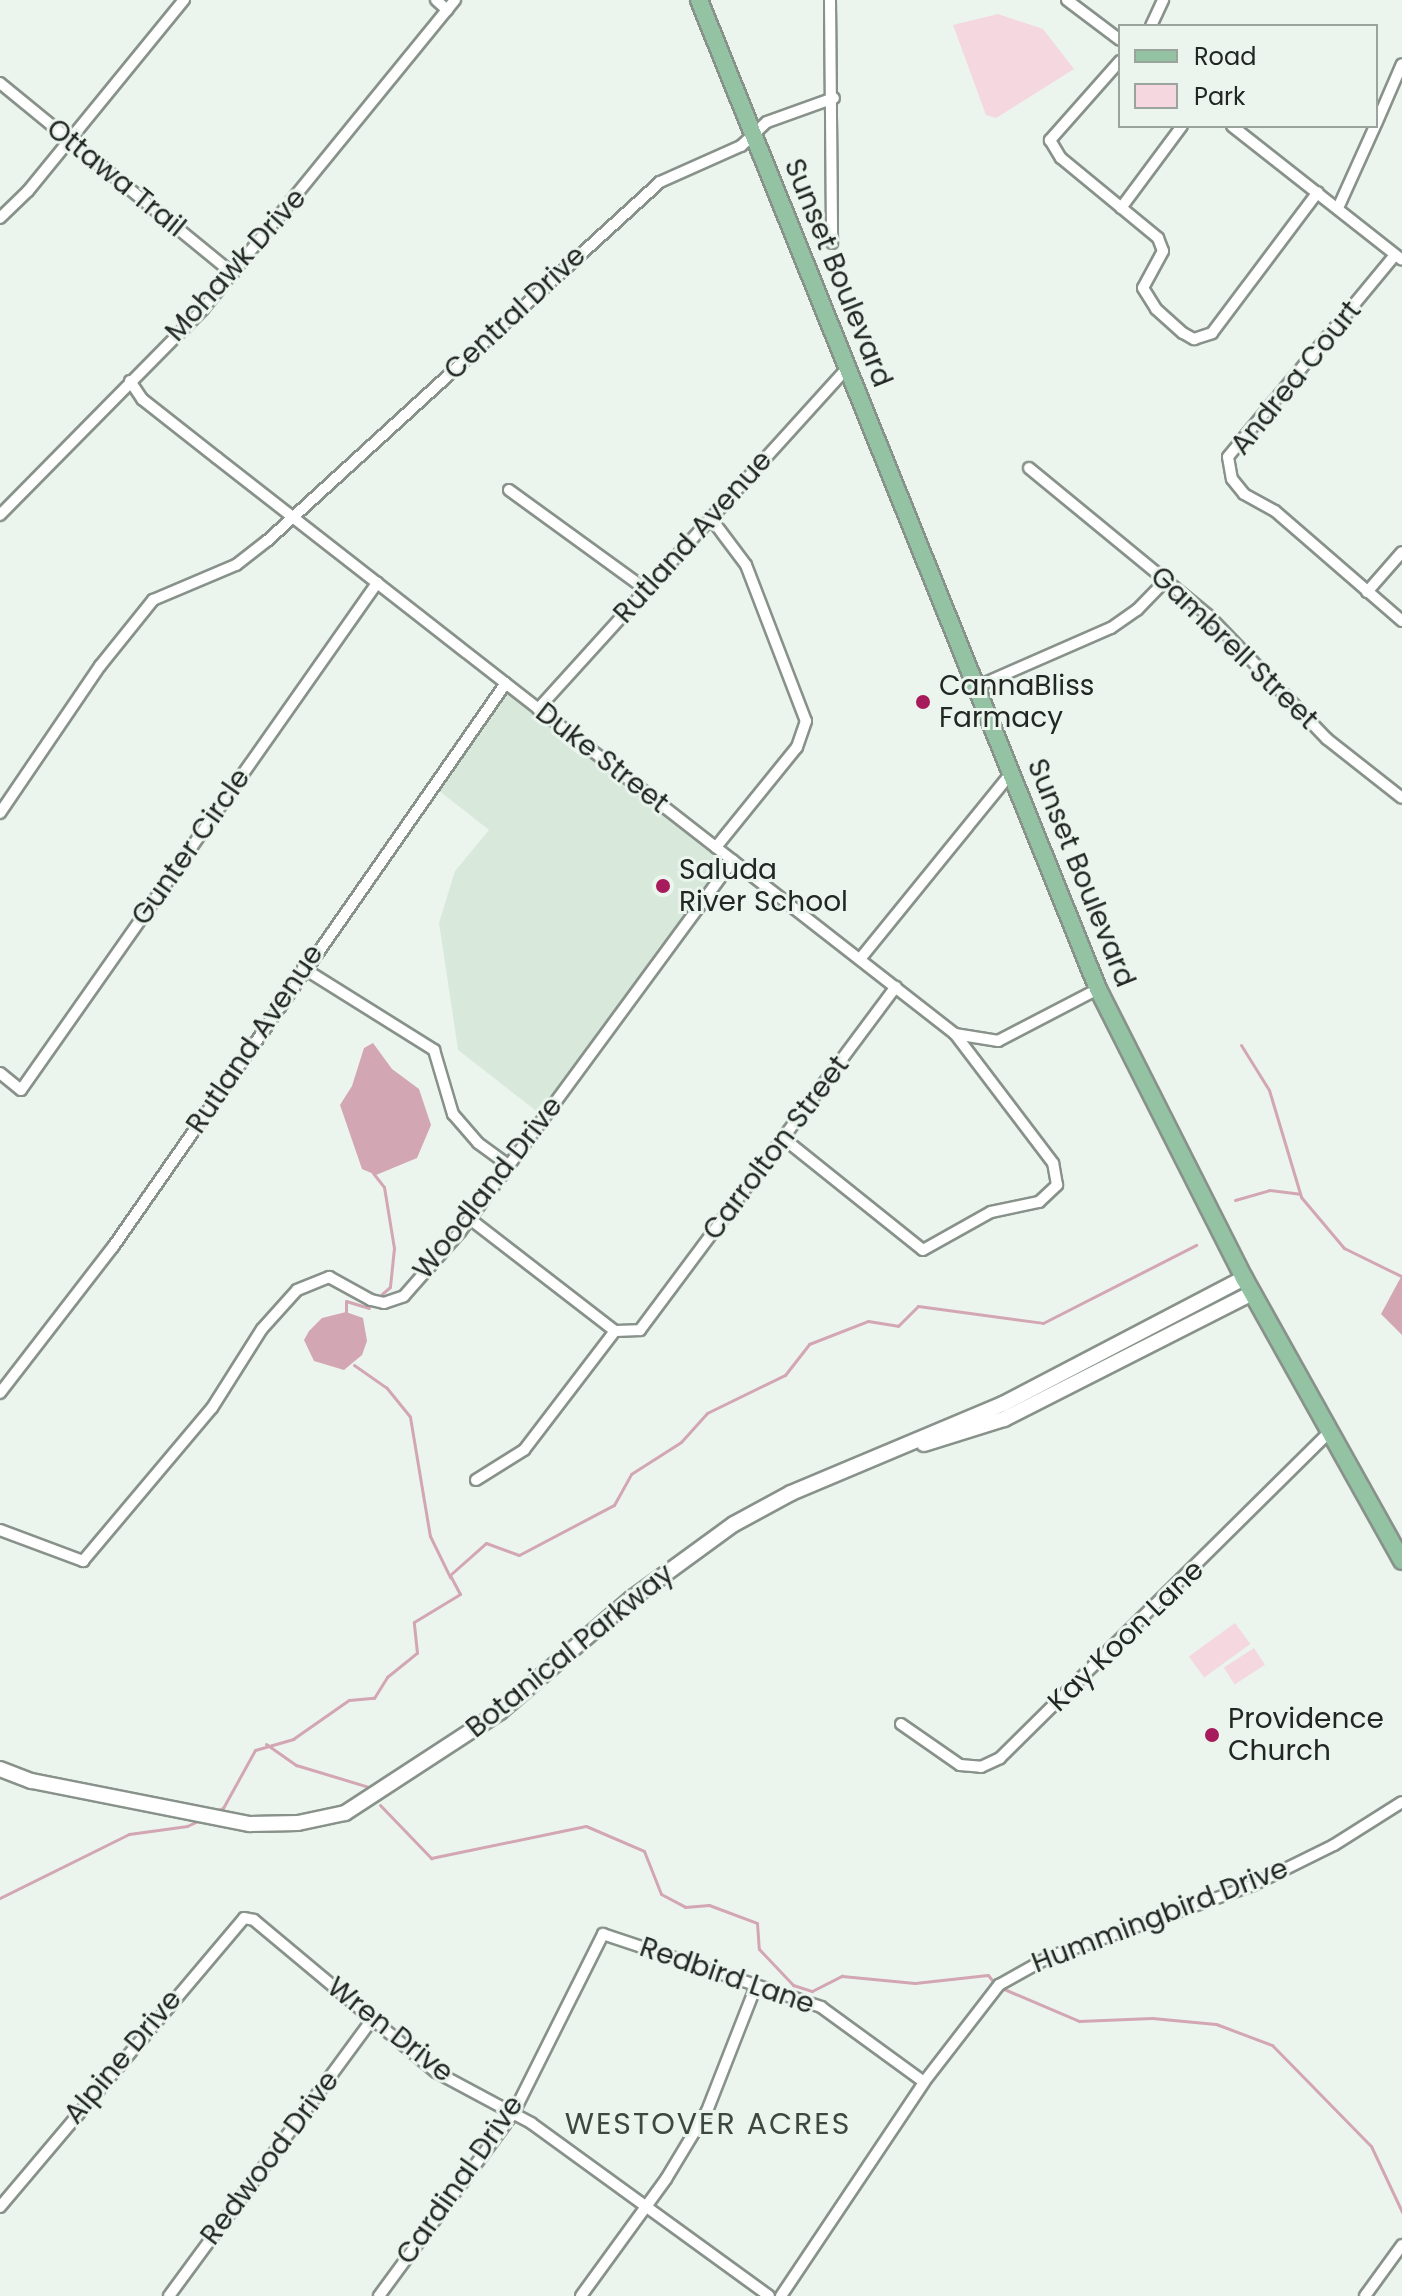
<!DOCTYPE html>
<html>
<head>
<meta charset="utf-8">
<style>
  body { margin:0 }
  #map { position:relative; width:1402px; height:2296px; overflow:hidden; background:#ebf5ed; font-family:Poppins,sans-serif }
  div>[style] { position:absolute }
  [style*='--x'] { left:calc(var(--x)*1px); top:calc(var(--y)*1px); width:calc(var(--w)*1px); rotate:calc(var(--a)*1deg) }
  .built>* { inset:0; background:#d8e9dc }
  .green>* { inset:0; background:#f5d7df; transform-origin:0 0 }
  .water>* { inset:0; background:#d3a6b3 }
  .stream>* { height:3px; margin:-1.5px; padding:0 1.5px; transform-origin:1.5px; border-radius:1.5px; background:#d3a6b3 }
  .roads { filter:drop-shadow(2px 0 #88928a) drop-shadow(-2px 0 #88928a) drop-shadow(0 2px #88928a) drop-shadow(0 -2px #88928a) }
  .street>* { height:10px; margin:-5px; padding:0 5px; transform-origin:5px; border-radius:5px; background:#fff }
  .secondary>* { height:14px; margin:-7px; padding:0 7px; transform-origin:7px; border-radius:7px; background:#fff }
  .primary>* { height:16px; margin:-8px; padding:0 8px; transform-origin:8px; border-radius:8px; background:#94c3a3 }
  .dots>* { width:22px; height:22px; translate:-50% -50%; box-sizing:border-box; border:4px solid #ebf5ed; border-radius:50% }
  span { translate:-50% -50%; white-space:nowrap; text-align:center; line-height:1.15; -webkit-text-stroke:6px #ebf5ed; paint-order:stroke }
  .street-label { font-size:28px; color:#232724 }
  .poi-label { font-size:28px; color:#232724 }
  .left { translate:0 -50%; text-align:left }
  .neighbourhood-label { font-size:30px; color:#3e4740; letter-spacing:2px }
  .legend { position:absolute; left:1118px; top:24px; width:260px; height:104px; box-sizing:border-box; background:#ebf5ed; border:2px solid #9ba39d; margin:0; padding:10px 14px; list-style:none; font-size:24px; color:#232724 }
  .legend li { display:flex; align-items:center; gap:16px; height:40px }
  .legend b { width:40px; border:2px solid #9ba39d }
</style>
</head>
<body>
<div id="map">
  <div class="built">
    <div style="clip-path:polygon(506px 683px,733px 861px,544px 1117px,458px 1050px,439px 923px,455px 871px,489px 830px,433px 786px)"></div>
  </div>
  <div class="green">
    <div style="clip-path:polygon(998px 14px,1043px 29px,1074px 69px,996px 118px,986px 115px,953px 25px)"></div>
    <div style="left:1235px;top:1623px;width:26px;height:57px;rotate:54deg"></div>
    <div style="left:1254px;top:1648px;width:20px;height:36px;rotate:57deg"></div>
  </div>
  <div class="water">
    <div style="clip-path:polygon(373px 1043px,392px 1069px,419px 1089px,431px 1125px,417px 1158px,376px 1175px,362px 1169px,340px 1105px,352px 1086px,364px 1048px)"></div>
    <div style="clip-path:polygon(1402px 1275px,1402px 1335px,1381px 1314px)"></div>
    <div style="clip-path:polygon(346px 1312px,363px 1318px,367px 1341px,362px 1355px,344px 1370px,314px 1361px,304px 1340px,309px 1331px,322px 1318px)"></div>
  </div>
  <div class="stream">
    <div style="--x:1241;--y:1045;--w:53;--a:58.1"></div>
    <div style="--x:1269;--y:1090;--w:112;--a:73.3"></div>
    <div style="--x:1301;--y:1197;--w:67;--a:49.9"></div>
    <div style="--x:1344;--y:1248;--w:64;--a:26.2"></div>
    <div style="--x:373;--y:1173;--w:18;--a:52"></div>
    <div style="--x:384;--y:1187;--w:62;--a:80.7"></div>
    <div style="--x:394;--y:1248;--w:39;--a:96"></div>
    <div style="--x:390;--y:1287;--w:11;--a:139"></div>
    <div style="--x:1235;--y:1200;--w:35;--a:-16"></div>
    <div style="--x:1269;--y:1190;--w:31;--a:7"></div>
    <div style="--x:346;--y:1314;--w:13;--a:-90"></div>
    <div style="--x:346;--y:1301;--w:24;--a:17"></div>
    <div style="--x:354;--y:1365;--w:39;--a:35"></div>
    <div style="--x:386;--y:1387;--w:38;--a:51"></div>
    <div style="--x:410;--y:1417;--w:121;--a:80.5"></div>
    <div style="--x:430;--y:1536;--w:46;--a:64"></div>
    <div style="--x:460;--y:1594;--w:21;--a:-118"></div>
    <div style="--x:450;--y:1575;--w:48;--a:-41.6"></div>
    <div style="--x:486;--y:1543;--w:35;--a:20"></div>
    <div style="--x:519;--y:1555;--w:107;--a:-27.8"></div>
    <div style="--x:614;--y:1505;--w:35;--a:-61"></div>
    <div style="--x:631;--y:1474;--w:59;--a:-32.6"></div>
    <div style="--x:681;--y:1442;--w:39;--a:-48"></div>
    <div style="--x:707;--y:1413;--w:87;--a:-26"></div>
    <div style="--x:785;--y:1375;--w:39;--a:-52"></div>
    <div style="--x:809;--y:1344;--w:63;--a:-21.3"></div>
    <div style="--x:868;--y:1321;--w:30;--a:9"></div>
    <div style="--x:898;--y:1326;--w:28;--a:-45"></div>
    <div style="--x:918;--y:1306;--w:126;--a:7.7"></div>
    <div style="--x:1043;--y:1323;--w:172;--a:-27"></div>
    <div style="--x:266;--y:1744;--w:37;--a:35"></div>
    <div style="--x:296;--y:1765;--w:79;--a:16.8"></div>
    <div style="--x:380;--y:1805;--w:74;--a:46.1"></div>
    <div style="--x:431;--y:1858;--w:158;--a:-11.7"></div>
    <div style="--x:586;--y:1826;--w:63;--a:23.3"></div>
    <div style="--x:644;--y:1851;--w:46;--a:68.4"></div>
    <div style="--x:661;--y:1894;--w:27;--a:28"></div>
    <div style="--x:685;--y:1907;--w:24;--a:-5"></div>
    <div style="--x:709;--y:1905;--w:51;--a:20.6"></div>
    <div style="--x:757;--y:1923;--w:26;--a:86"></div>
    <div style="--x:759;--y:1949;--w:50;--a:46.6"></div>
    <div style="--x:793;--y:1985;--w:20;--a:18"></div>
    <div style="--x:812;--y:1991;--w:34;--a:-27"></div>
    <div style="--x:842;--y:1976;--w:73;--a:5.5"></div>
    <div style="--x:915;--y:1983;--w:73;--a:-6.3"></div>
    <div style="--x:988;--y:1975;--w:11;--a:52"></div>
    <div style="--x:215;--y:1812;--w:9;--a:-27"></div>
    <div style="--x:223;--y:1808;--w:66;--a:-61.1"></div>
    <div style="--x:255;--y:1750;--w:40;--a:-16"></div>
    <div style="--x:293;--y:1739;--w:68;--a:-34.9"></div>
    <div style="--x:349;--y:1700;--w:25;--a:-5"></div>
    <div style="--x:374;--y:1698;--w:25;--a:-58"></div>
    <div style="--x:387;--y:1677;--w:38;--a:-39"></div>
    <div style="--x:417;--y:1653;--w:31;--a:-96"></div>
    <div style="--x:414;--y:1622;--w:54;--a:-31.3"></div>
    <div style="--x:0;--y:1898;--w:144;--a:-26.4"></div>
    <div style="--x:129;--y:1834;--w:59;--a:-7.9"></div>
    <div style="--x:187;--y:1826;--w:17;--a:-25"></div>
    <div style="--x:1004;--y:1989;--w:82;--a:23.1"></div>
    <div style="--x:1079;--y:2021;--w:73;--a:-2.4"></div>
    <div style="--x:1152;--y:2018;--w:64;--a:5.4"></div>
    <div style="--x:1216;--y:2024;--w:60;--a:20.6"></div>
    <div style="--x:1272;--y:2045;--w:141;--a:45.6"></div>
    <div style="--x:1371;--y:2146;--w:73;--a:64.8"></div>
  </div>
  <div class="roads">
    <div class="street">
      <div style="--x:436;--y:0;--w:15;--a:42"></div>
      <div style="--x:830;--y:0;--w:243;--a:89.5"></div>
      <div style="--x:1067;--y:0;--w:66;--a:37"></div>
      <div style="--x:1151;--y:26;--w:29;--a:-65"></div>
      <div style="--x:1120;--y:61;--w:106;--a:131.5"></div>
      <div style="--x:1050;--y:140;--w:21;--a:59"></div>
      <div style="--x:1061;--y:158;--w:126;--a:39.5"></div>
      <div style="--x:1158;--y:238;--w:14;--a:69"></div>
      <div style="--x:1163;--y:251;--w:42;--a:118.4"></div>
      <div style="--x:1143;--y:288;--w:25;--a:58"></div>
      <div style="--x:1156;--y:309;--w:36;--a:42"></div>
      <div style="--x:1183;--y:333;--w:13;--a:29"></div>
      <div style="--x:1194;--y:339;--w:19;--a:-18"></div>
      <div style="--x:1212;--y:333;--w:176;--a:-53.1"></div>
      <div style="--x:0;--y:83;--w:301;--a:39.3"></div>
      <div style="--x:1376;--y:124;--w:65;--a:-66.6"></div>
      <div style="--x:1232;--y:126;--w:216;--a:38.2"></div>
      <div style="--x:1121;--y:208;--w:102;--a:-53.4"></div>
      <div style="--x:1338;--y:208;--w:90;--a:-65.7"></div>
      <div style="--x:0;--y:218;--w:39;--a:-44"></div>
      <div style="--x:28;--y:191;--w:247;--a:-50.8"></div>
      <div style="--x:1395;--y:255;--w:262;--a:129.6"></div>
      <div style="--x:1228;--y:457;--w:22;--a:80"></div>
      <div style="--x:1232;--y:479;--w:19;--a:51"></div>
      <div style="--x:1244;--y:494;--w:35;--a:29"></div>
      <div style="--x:1275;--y:511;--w:168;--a:40.9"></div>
      <div style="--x:130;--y:381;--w:22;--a:56"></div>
      <div style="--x:142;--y:399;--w:95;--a:38.2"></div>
      <div style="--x:217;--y:458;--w:936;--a:37.97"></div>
      <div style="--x:955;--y:1034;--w:44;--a:9.2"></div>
      <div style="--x:998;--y:1041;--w:113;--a:-27.5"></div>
      <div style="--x:1029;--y:468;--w:233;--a:39.4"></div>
      <div style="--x:1209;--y:616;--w:170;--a:46.2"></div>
      <div style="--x:1327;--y:739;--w:95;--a:38.2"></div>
      <div style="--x:509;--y:490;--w:167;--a:36"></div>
      <div style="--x:0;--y:515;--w:289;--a:-45.4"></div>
      <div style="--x:203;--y:309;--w:399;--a:-50.8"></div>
      <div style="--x:710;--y:517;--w:60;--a:53.1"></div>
      <div style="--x:746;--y:565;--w:167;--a:69"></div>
      <div style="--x:806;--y:721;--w:28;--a:109"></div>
      <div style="--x:797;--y:747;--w:129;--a:129"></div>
      <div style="--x:1367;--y:592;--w:53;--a:-48.8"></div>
      <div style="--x:978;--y:686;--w:145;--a:-23.6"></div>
      <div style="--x:1111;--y:628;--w:32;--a:-35"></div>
      <div style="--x:1137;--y:610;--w:43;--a:-45.9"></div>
      <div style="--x:538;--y:709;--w:463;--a:-47.8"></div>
      <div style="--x:0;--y:813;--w:178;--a:-55.8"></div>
      <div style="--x:100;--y:666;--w:85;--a:-51.2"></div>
      <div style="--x:153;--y:600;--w:90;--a:-22.9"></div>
      <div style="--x:236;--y:565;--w:39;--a:-38"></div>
      <div style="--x:267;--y:541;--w:532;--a:-42.41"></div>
      <div style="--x:660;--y:182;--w:89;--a:-24"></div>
      <div style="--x:741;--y:146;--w:35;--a:-43"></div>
      <div style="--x:767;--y:122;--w:71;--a:-19.7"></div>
      <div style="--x:860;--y:959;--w:241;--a:-50.9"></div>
      <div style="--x:303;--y:968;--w:155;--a:32"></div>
      <div style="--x:434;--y:1050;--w:67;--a:73.5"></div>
      <div style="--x:453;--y:1114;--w:38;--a:49"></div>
      <div style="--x:478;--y:1143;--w:37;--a:36"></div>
      <div style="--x:0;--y:1073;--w:27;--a:39"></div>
      <div style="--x:21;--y:1090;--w:620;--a:-54.92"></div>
      <div style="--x:783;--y:1138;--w:179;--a:38.7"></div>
      <div style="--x:923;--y:1250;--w:78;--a:-29.2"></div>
      <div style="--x:991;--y:1212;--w:49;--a:-11.8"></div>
      <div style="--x:1039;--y:1202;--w:25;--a:-43"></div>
      <div style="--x:1057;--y:1185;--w:22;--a:-100"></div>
      <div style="--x:1053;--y:1163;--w:162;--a:-127.2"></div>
      <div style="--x:470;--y:1219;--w:183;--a:37.7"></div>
      <div style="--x:615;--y:1331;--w:25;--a:-2"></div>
      <div style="--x:640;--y:1330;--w:428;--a:-53.3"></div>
      <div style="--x:0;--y:1393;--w:185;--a:-52.3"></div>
      <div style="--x:113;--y:1247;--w:687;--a:-55.13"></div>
      <div style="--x:476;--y:1480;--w:57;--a:-32"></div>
      <div style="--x:524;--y:1450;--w:150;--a:-52.6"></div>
      <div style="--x:0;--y:1530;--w:89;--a:20.5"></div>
      <div style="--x:83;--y:1561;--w:200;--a:-49.9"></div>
      <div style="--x:212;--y:1408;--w:93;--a:-57.7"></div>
      <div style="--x:262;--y:1329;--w:52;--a:-48.1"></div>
      <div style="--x:297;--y:1290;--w:35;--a:-22"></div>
      <div style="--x:329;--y:1277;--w:48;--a:28.7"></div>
      <div style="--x:371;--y:1300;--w:13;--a:13"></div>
      <div style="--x:384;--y:1303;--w:21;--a:-19"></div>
      <div style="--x:404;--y:1296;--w:85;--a:-48.8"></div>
      <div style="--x:460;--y:1232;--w:461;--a:-53.7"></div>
      <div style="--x:901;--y:1724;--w:72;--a:34.8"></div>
      <div style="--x:960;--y:1765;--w:21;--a:5"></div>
      <div style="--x:981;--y:1767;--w:21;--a:-25"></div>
      <div style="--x:1000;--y:1758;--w:465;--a:-44.7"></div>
      <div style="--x:0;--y:2207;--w:378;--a:-49.8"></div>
      <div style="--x:244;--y:1918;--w:10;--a:11"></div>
      <div style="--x:254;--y:1920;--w:237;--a:39.9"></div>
      <div style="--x:436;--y:2072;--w:108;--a:28.2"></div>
      <div style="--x:531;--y:2123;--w:294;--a:36"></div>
      <div style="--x:169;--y:2296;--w:343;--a:-53.7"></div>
      <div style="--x:379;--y:2296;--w:228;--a:-53.7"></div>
      <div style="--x:514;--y:2112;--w:199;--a:-63.4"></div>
      <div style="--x:603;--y:1934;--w:230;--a:18.5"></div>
      <div style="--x:821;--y:2007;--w:127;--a:36.1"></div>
      <div style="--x:581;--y:2296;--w:145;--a:-54"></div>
      <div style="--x:666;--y:2179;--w:79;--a:-58.9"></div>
      <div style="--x:707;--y:2111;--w:134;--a:-68.6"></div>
      <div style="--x:781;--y:2296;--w:257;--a:-56.2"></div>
      <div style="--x:924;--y:2082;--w:123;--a:-52.3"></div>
      <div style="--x:999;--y:1985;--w:57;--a:-29.2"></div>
      <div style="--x:1049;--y:1957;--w:216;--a:-19.4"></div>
      <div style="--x:1253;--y:1885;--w:90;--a:-26.3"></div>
      <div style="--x:1334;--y:1845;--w:80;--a:-32.3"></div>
      <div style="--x:1365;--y:2296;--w:63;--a:-54"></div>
    </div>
    <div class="secondary">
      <div style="--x:924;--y:1444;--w:84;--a:-17.4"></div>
      <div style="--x:1004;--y:1419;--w:278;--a:-26.9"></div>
      <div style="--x:0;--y:1769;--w:34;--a:21"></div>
      <div style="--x:32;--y:1781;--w:222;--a:11.2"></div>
      <div style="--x:250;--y:1824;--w:48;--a:-1.2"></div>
      <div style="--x:298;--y:1823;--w:48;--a:-12"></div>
      <div style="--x:345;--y:1813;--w:185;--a:-33.1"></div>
      <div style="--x:500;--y:1712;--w:173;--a:-40.8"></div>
      <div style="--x:631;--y:1599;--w:127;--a:-36.1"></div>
      <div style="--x:734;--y:1524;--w:65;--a:-28.5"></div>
      <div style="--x:791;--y:1493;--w:230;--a:-22.8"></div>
      <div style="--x:1003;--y:1404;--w:272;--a:-27.6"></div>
    </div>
    <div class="primary">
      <div style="--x:699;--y:0;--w:1066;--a:68.03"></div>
      <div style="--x:1098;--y:989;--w:324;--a:63.2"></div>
      <div style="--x:1244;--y:1278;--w:324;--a:60.8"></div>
    </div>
  </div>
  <div class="dots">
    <div style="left:923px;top:702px;background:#a71a5b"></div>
    <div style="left:663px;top:886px;background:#a71a5b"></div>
    <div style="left:1212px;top:1735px;background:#a71a5b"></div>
  </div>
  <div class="street-label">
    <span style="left:116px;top:178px;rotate:39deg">Ottawa Trail</span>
    <span style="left:236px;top:265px;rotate:-48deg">Mohawk Drive</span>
    <span style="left:838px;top:273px;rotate:68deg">Sunset Boulevard</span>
    <span style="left:515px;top:313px;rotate:-43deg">Central Drive</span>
    <span style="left:1296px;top:378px;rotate:-51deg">Andrea Court</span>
    <span style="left:693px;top:537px;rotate:-48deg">Rutland Avenue</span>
    <span style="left:1234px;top:648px;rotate:44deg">Gambrell Street</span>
    <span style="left:602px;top:758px;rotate:38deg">Duke Street</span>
    <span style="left:191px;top:847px;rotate:-55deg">Gunter Circle</span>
    <span style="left:1081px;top:873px;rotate:68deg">Sunset Boulevard</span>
    <span style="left:255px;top:1039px;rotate:-56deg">Rutland Avenue</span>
    <span style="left:776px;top:1148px;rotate:-53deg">Carrolton Street</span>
    <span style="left:488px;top:1188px;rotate:-52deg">Woodland Drive</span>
    <span style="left:1126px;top:1636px;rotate:-44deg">Kay Koon Lane</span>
    <span style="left:570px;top:1651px;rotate:-39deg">Botanical Parkway</span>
    <span style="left:1160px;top:1916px;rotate:-21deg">Hummingbird Drive</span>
    <span style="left:727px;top:1976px;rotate:19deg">Redbird Lane</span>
    <span style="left:390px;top:2030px;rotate:38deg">Wren Drive</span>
    <span style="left:123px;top:2057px;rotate:-50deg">Alpine Drive</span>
    <span style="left:270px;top:2158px;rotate:-53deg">Redwood Drive</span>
    <span style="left:460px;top:2180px;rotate:-55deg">Cardinal Drive</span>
  </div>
  <div class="poi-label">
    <span class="left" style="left:939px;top:702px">CannaBliss<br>Farmacy</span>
    <span class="left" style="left:679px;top:886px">Saluda<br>River School</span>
    <span class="left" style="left:1228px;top:1735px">Providence<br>Church</span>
  </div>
  <div class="neighbourhood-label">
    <span style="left:708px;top:2124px">WESTOVER ACRES</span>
  </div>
  <ul class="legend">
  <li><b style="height:10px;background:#94c3a3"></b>Road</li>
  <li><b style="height:22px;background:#f5d7df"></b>Park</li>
  </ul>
</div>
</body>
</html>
